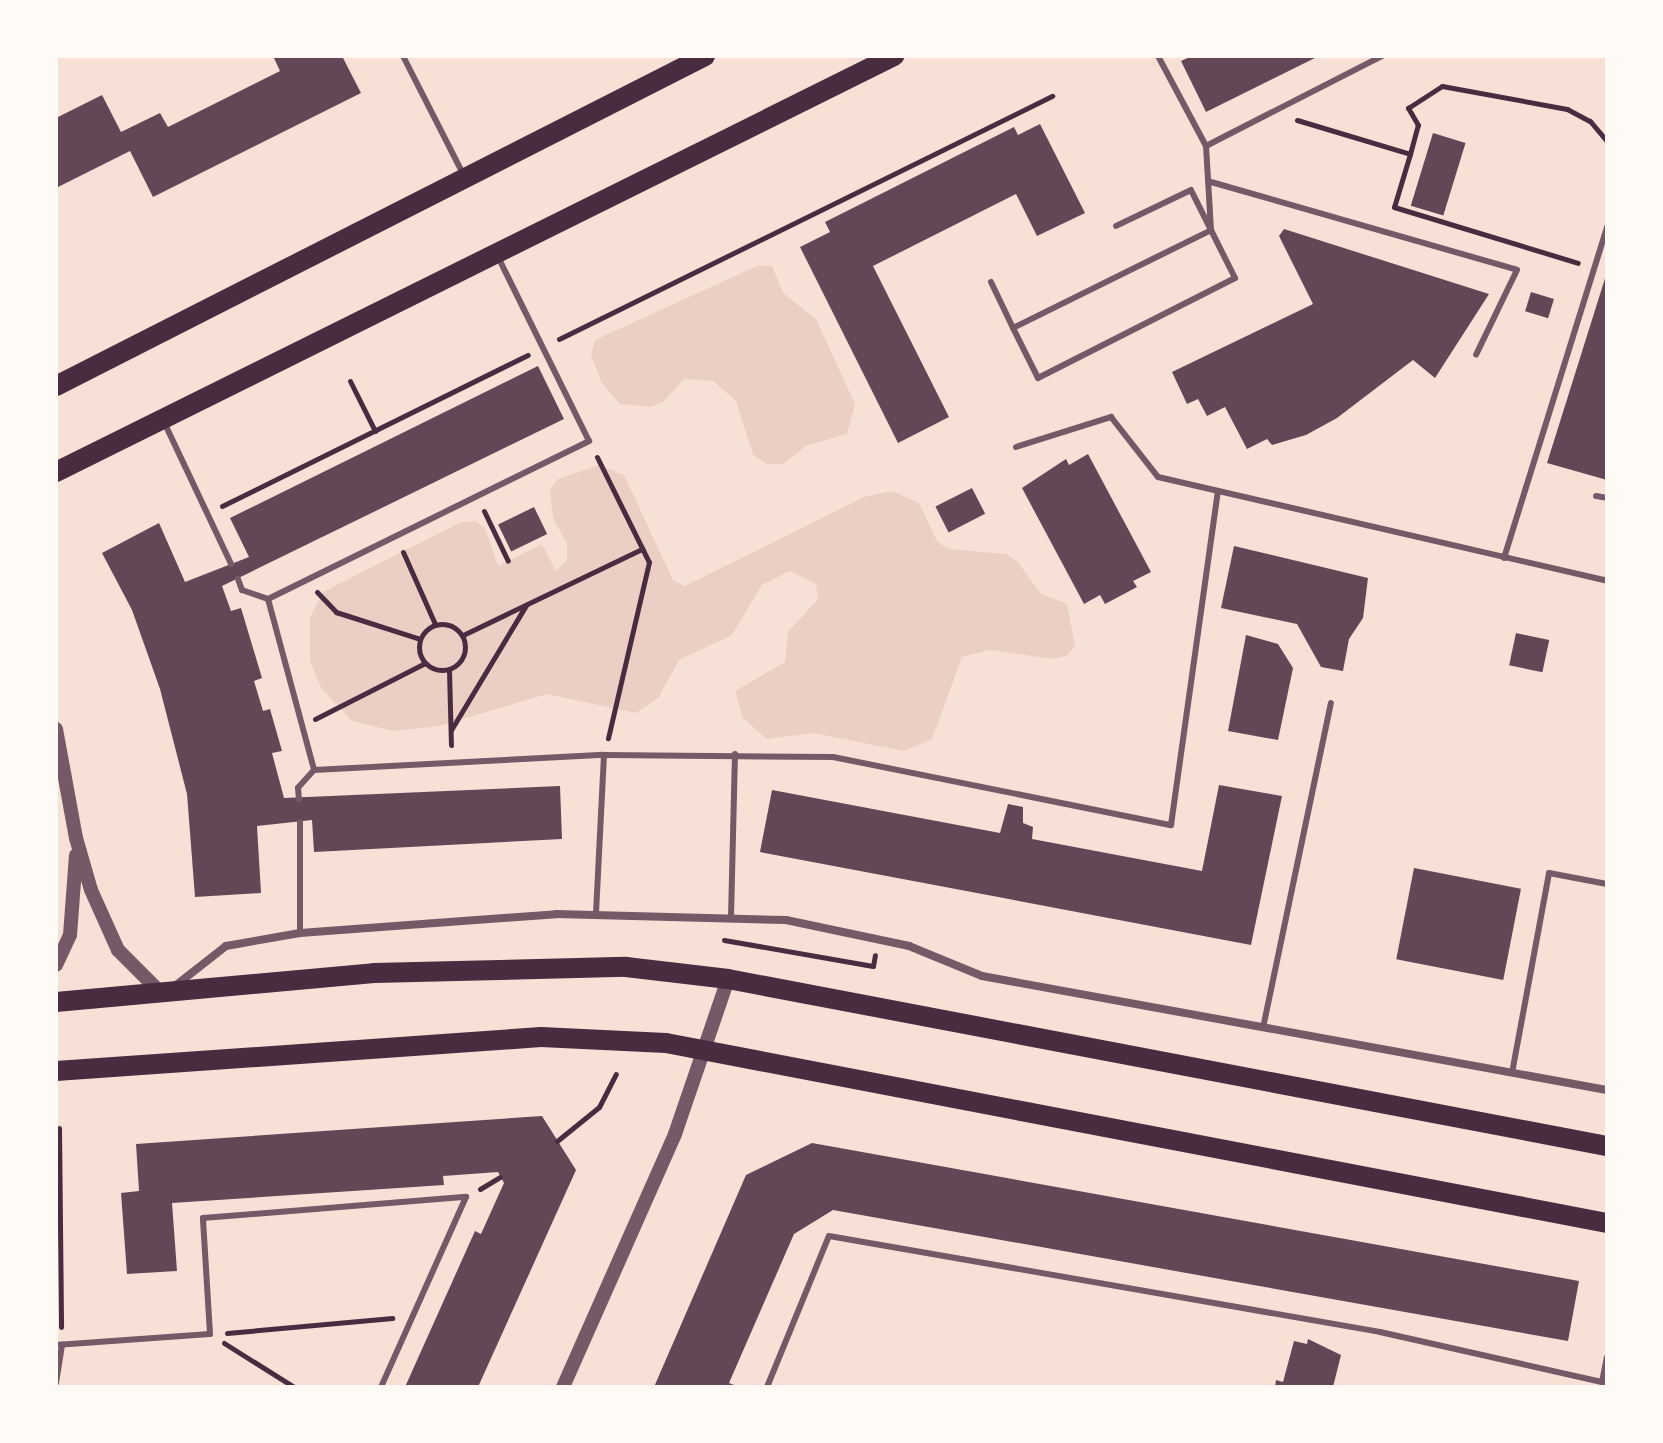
<!DOCTYPE html>
<html>
<head>
<meta charset="utf-8">
<style>
  body { margin:0 }
  #map { position:relative; width:1663px; height:1443px; overflow:hidden; background:#f7e1d7; font-family:Overpass,sans-serif }
  div>[style] { position:absolute }
  [style*='--x'] { left:calc(var(--x)*1px); top:calc(var(--y)*1px); width:calc(var(--w)*1px); rotate:calc(var(--a)*1deg) }
  .green>* { inset:0; background:#ebcfc5 }
  .building>* { inset:0; background:#644757; transform-origin:0 0 }
  .path>* { height:5px; margin:-2.5px; padding:0 2.5px; transform-origin:2.5px; border-radius:2.5px; background:#4a2c40 }
  .path>.ring { margin:-2.5px; padding:0; box-sizing:content-box; background:none; border:5px solid #4a2c40; border-radius:50% }
  .service>* { height:6px; margin:-3px; padding:0 3px; transform-origin:3px; border-radius:3px; background:#755966 }
  .minor>* { height:8px; margin:-4px; padding:0 4px; transform-origin:4px; border-radius:4px; background:#755966 }
  .tertiary>* { height:14px; margin:-7px; padding:0 7px; transform-origin:7px; border-radius:7px; background:#755966 }
  .primary>* { height:20px; margin:-10px; padding:0 10px; transform-origin:10px; border-radius:10px; background:#4a2c40 }
  span { translate:-50% -50%; white-space:nowrap; text-align:center; line-height:1.15; -webkit-text-stroke:8px #fffaf5; paint-order:stroke }
  .frame { position:absolute; inset:0; border:58px solid #fffaf5; pointer-events:none }
</style>
</head>
<body>
<div id="map">
  <div class="green">
    <div style="clip-path:polygon(759px 265px,772px 266px,783px 293px,816px 319px,855px 404px,847px 434px,806px 446px,783px 464px,767px 464px,753px 455px,736px 401px,713px 381px,684px 379px,663px 402px,650px 407px,620px 404px,601px 382px,591px 354px,595px 340px)"></div>
    <div style="clip-path:polygon(599px 465px,624px 475px,673px 580px,685px 586px,864px 497px,892px 491px,919px 503px,937px 541px,948px 549px,1006px 554px,1017px 561px,1041px 594px,1067px 604px,1075px 646px,1066px 656px,1052px 659px,990px 650px,962px 657px,932px 739px,904px 751px,814px 733px,767px 739px,743px 718px,735px 691px,785px 662px,788px 632px,818px 599px,816px 584px,790px 571px,762px 585px,732px 635px,679px 660px,659px 697px,636px 713px,547px 694px,439px 726px,394px 731px,352px 721px,321px 688px,310px 661px,310px 617px,323px 592px,461px 522px,476px 521px,486px 530px,498px 566px,542px 544px,556px 571px,567px 560px,567px 544px,553px 518px,550px 490px,558px 479px)"></div>
  </div>
  <div class="building">
    <div style="clip-path:polygon(273px 56px,342px 56px,361px 93px,153px 197px,130px 151px,56px 188px,56px 118px,102px 95px,121px 132px,160px 113px,168px 127px,280px 71px)"></div>
    <div style="clip-path:polygon(1192px 56px,1319px 56px,1206px 112px,1181px 61px)"></div>
    <div style="clip-path:polygon(1040px 124px,1085px 213px,1037px 236px,1016px 194px,873px 266px,949px 417px,898px 443px,800px 247px,830px 232px,825px 222px,1014px 127px,1018px 135px)"></div>
    <div style="left:1433px;top:133px;width:34px;height:76px;rotate:17deg"></div>
    <div style="clip-path:polygon(1284px 229px,1489px 294px,1435px 378px,1413px 360px,1337px 418px,1306px 435px,1272px 445px,1267px 439px,1247px 449px,1225px 407px,1207px 416px,1198px 399px,1187px 404px,1172px 372px,1313px 304px,1279px 236px)"></div>
    <div style="clip-path:polygon(1607px 272px,1607px 480px,1547px 463px)"></div>
    <div style="left:1531px;top:292px;width:24px;height:20px;rotate:17deg"></div>
    <div style="clip-path:polygon(538px 366px,564px 419px,222px 586px,231px 611px,241px 608px,262px 678px,254px 681px,263px 711px,270px 709px,282px 751px,272px 753px,284px 798px,560px 786px,562px 839px,314px 852px,312px 820px,257px 826px,261px 893px,195px 897px,187px 794px,160px 689px,132px 610px,102px 553px,159px 523px,185px 582px,249px 557px,230px 518px)"></div>
    <div style="clip-path:polygon(1088px 454px,1151px 572px,1133px 581px,1137px 587px,1105px 604px,1100px 595px,1084px 604px,1022px 488px,1066px 459px,1069px 465px)"></div>
    <div style="left:972px;top:488px;width:29px;height:41px;rotate:63deg"></div>
    <div style="left:534px;top:507px;width:30px;height:40px;rotate:64deg"></div>
    <div style="clip-path:polygon(1234px 546px,1368px 578px,1363px 618px,1349px 639px,1343px 671px,1321px 667px,1297px 624px,1221px 608px)"></div>
    <div style="left:1516px;top:633px;width:34px;height:33px;rotate:12deg"></div>
    <div style="clip-path:polygon(1246px 635px,1278px 644px,1293px 668px,1278px 740px,1228px 731px)"></div>
    <div style="clip-path:polygon(1219px 785px,1282px 796px,1251px 945px,760px 852px,772px 790px,1000px 833px,1008px 804px,1023px 807px,1023px 823px,1033px 827px,1032px 839px,1202px 871px)"></div>
    <div style="left:1414px;top:868px;width:109px;height:93px;rotate:11deg"></div>
    <div style="clip-path:polygon(542px 1116px,576px 1170px,478px 1387px,405px 1387px,475px 1231px,481px 1234px,504px 1183px,498px 1172px,443px 1176px,444px 1185px,172px 1203px,177px 1271px,127px 1274px,121px 1193px,139px 1191px,136px 1144px)"></div>
    <div style="clip-path:polygon(812px 1143px,1579px 1281px,1568px 1341px,833px 1210px,794px 1234px,729px 1383px,739px 1387px,654px 1387px,746px 1175px)"></div>
    <div style="clip-path:polygon(1308px 1339px,1341px 1355px,1333px 1387px,1275px 1387px,1276px 1380px,1283px 1382px,1294px 1341px,1307px 1344px)"></div>
  </div>
  <div class="path">
    <div style="--x:1297;--y:120;--w:118;--a:16.7"></div>
    <div style="--x:1410;--y:154;--w:55;--a:106.8"></div>
    <div style="--x:1394;--y:207;--w:192;--a:16.9"></div>
    <div style="--x:1410;--y:154;--w:30;--a:-75"></div>
    <div style="--x:1418;--y:125;--w:20;--a:-120"></div>
    <div style="--x:1408;--y:108;--w:40;--a:-32.9"></div>
    <div style="--x:1442;--y:86;--w:127;--a:10.4"></div>
    <div style="--x:1567;--y:109;--w:26;--a:28"></div>
    <div style="--x:1590;--y:121;--w:26;--a:50"></div>
    <div style="--x:559;--y:339;--w:550;--a:-26.24"></div>
    <div style="--x:350;--y:381;--w:56;--a:63.4"></div>
    <div style="--x:597;--y:457;--w:117;--a:63.7"></div>
    <div style="--x:649;--y:562;--w:181;--a:103.1"></div>
    <div style="--x:222;--y:506;--w:341;--a:-26.3"></div>
    <div style="--x:484;--y:511;--w:55;--a:64.4"></div>
    <div style="--x:403;--y:552;--w:79;--a:66"></div>
    <div style="--x:317;--y:592;--w:28;--a:46"></div>
    <div style="--x:336;--y:612;--w:88;--a:17.8"></div>
    <div class="ring" style="left:419px;top:624px;width:41px;height:41px"></div>
    <div style="--x:463;--y:635;--w:199;--a:-25.7"></div>
    <div style="--x:449;--y:670;--w:75;--a:88.5"></div>
    <div style="--x:315;--y:719;--w:123;--a:-27"></div>
    <div style="--x:451;--y:730;--w:146;--a:-59"></div>
    <div style="--x:724;--y:940;--w:151;--a:9.9"></div>
    <div style="--x:873;--y:966;--w:11;--a:-80"></div>
    <div style="--x:59;--y:1128;--w:199;--a:89.4"></div>
    <div style="--x:557;--y:1141;--w:54;--a:-39"></div>
    <div style="--x:599;--y:1107;--w:37;--a:-63"></div>
    <div style="--x:480;--y:1189;--w:23;--a:-31"></div>
    <div style="--x:227;--y:1333;--w:166;--a:-5.2"></div>
    <div style="--x:224;--y:1343;--w:83;--a:32.2"></div>
  </div>
  <div class="service">
    <div style="--x:403;--y:56;--w:132;--a:63"></div>
    <div style="--x:1158;--y:56;--w:102;--a:61.9"></div>
    <div style="--x:1206;--y:146;--w:198;--a:-27.1"></div>
    <div style="--x:1211;--y:182;--w:318;--a:16"></div>
    <div style="--x:1517;--y:270;--w:94;--a:115.8"></div>
    <div style="--x:991;--y:282;--w:51;--a:64.4"></div>
    <div style="--x:1013;--y:328;--w:221;--a:-26.3"></div>
    <div style="--x:1211;--y:230;--w:84;--a:-93.4"></div>
    <div style="--x:1013;--y:328;--w:56;--a:63.4"></div>
    <div style="--x:1038;--y:378;--w:221;--a:-26.9"></div>
    <div style="--x:1235;--y:278;--w:98;--a:-116.6"></div>
    <div style="--x:1191;--y:190;--w:83;--a:154.4"></div>
    <div style="--x:164;--y:422;--w:157;--a:64.7"></div>
    <div style="--x:1016;--y:447;--w:100;--a:-17.5"></div>
    <div style="--x:1111;--y:417;--w:76;--a:51.9"></div>
    <div style="--x:1158;--y:477;--w:461;--a:13"></div>
    <div style="--x:1596;--y:496;--w:11;--a:10"></div>
    <div style="--x:1504;--y:558;--w:347;--a:-72.7"></div>
    <div style="--x:238;--y:579;--w:12;--a:70"></div>
    <div style="--x:242;--y:590;--w:28;--a:19"></div>
    <div style="--x:268;--y:599;--w:358;--a:-26.2"></div>
    <div style="--x:589;--y:441;--w:208;--a:-116.3"></div>
    <div style="--x:268;--y:599;--w:177;--a:74.9"></div>
    <div style="--x:314;--y:770;--w:24;--a:132"></div>
    <div style="--x:298;--y:788;--w:11;--a:85"></div>
    <div style="--x:604;--y:755;--w:229;--a:0.5"></div>
    <div style="--x:833;--y:757;--w:345;--a:11.4"></div>
    <div style="--x:1171;--y:825;--w:336;--a:-82"></div>
    <div style="--x:314;--y:770;--w:290;--a:-3"></div>
    <div style="--x:604;--y:755;--w:159;--a:92.9"></div>
    <div style="--x:731;--y:917;--w:163;--a:-88.6"></div>
    <div style="--x:300;--y:933;--w:111;--a:-90"></div>
    <div style="--x:1263;--y:1028;--w:332;--a:-78.2"></div>
    <div style="--x:1512;--y:1073;--w:203;--a:-79.5"></div>
    <div style="--x:1549;--y:873;--w:59;--a:10.7"></div>
    <div style="--x:56;--y:1345;--w:154;--a:-4.1"></div>
    <div style="--x:210;--y:1334;--w:116;--a:-93.5"></div>
    <div style="--x:203;--y:1218;--w:264;--a:-4.6"></div>
    <div style="--x:466;--y:1197;--w:208;--a:114.1"></div>
    <div style="--x:1602;--y:1382;--w:25;--a:-79"></div>
    <div style="--x:56;--y:1383;--w:39;--a:-81"></div>
    <div style="--x:767;--y:1387;--w:163;--a:-67.7"></div>
    <div style="--x:829;--y:1236;--w:559;--a:9.88"></div>
    <div style="--x:1380;--y:1332;--w:233;--a:12.7"></div>
  </div>
  <div class="minor">
    <div style="--x:175;--y:986;--w:65;--a:-38.1"></div>
    <div style="--x:226;--y:946;--w:75;--a:-10"></div>
    <div style="--x:300;--y:933;--w:257;--a:-4.2"></div>
    <div style="--x:556;--y:914;--w:230;--a:1.5"></div>
    <div style="--x:786;--y:920;--w:126;--a:11.9"></div>
    <div style="--x:909;--y:946;--w:79;--a:22.3"></div>
    <div style="--x:982;--y:976;--w:635;--a:10.34"></div>
  </div>
  <div class="tertiary">
    <div style="--x:56;--y:729;--w:111;--a:79.6"></div>
    <div style="--x:76;--y:838;--w:54;--a:73.9"></div>
    <div style="--x:91;--y:890;--w:66;--a:65.8"></div>
    <div style="--x:118;--y:950;--w:59;--a:45"></div>
    <div style="--x:56;--y:965;--w:33;--a:-65"></div>
    <div style="--x:70;--y:935;--w:80;--a:-85.7"></div>
    <div style="--x:563;--y:1387;--w:277;--a:-66.1"></div>
    <div style="--x:675;--y:1134;--w:164;--a:-71.1"></div>
  </div>
  <div class="primary">
    <div style="--x:56;--y:386;--w:728;--a:-26.95"></div>
    <div style="--x:56;--y:472;--w:936;--a:-26.4"></div>
    <div style="--x:56;--y:1002;--w:319;--a:-5.2"></div>
    <div style="--x:374;--y:973;--w:252;--a:-1.4"></div>
    <div style="--x:626;--y:967;--w:103;--a:6.7"></div>
    <div style="--x:728;--y:979;--w:895;--a:10.76"></div>
    <div style="--x:56;--y:1071;--w:486;--a:-4"></div>
    <div style="--x:541;--y:1037;--w:125;--a:2.7"></div>
    <div style="--x:666;--y:1043;--w:958;--a:10.83"></div>
  </div>
  <div class="frame"></div>
</div>
</body>
</html>
